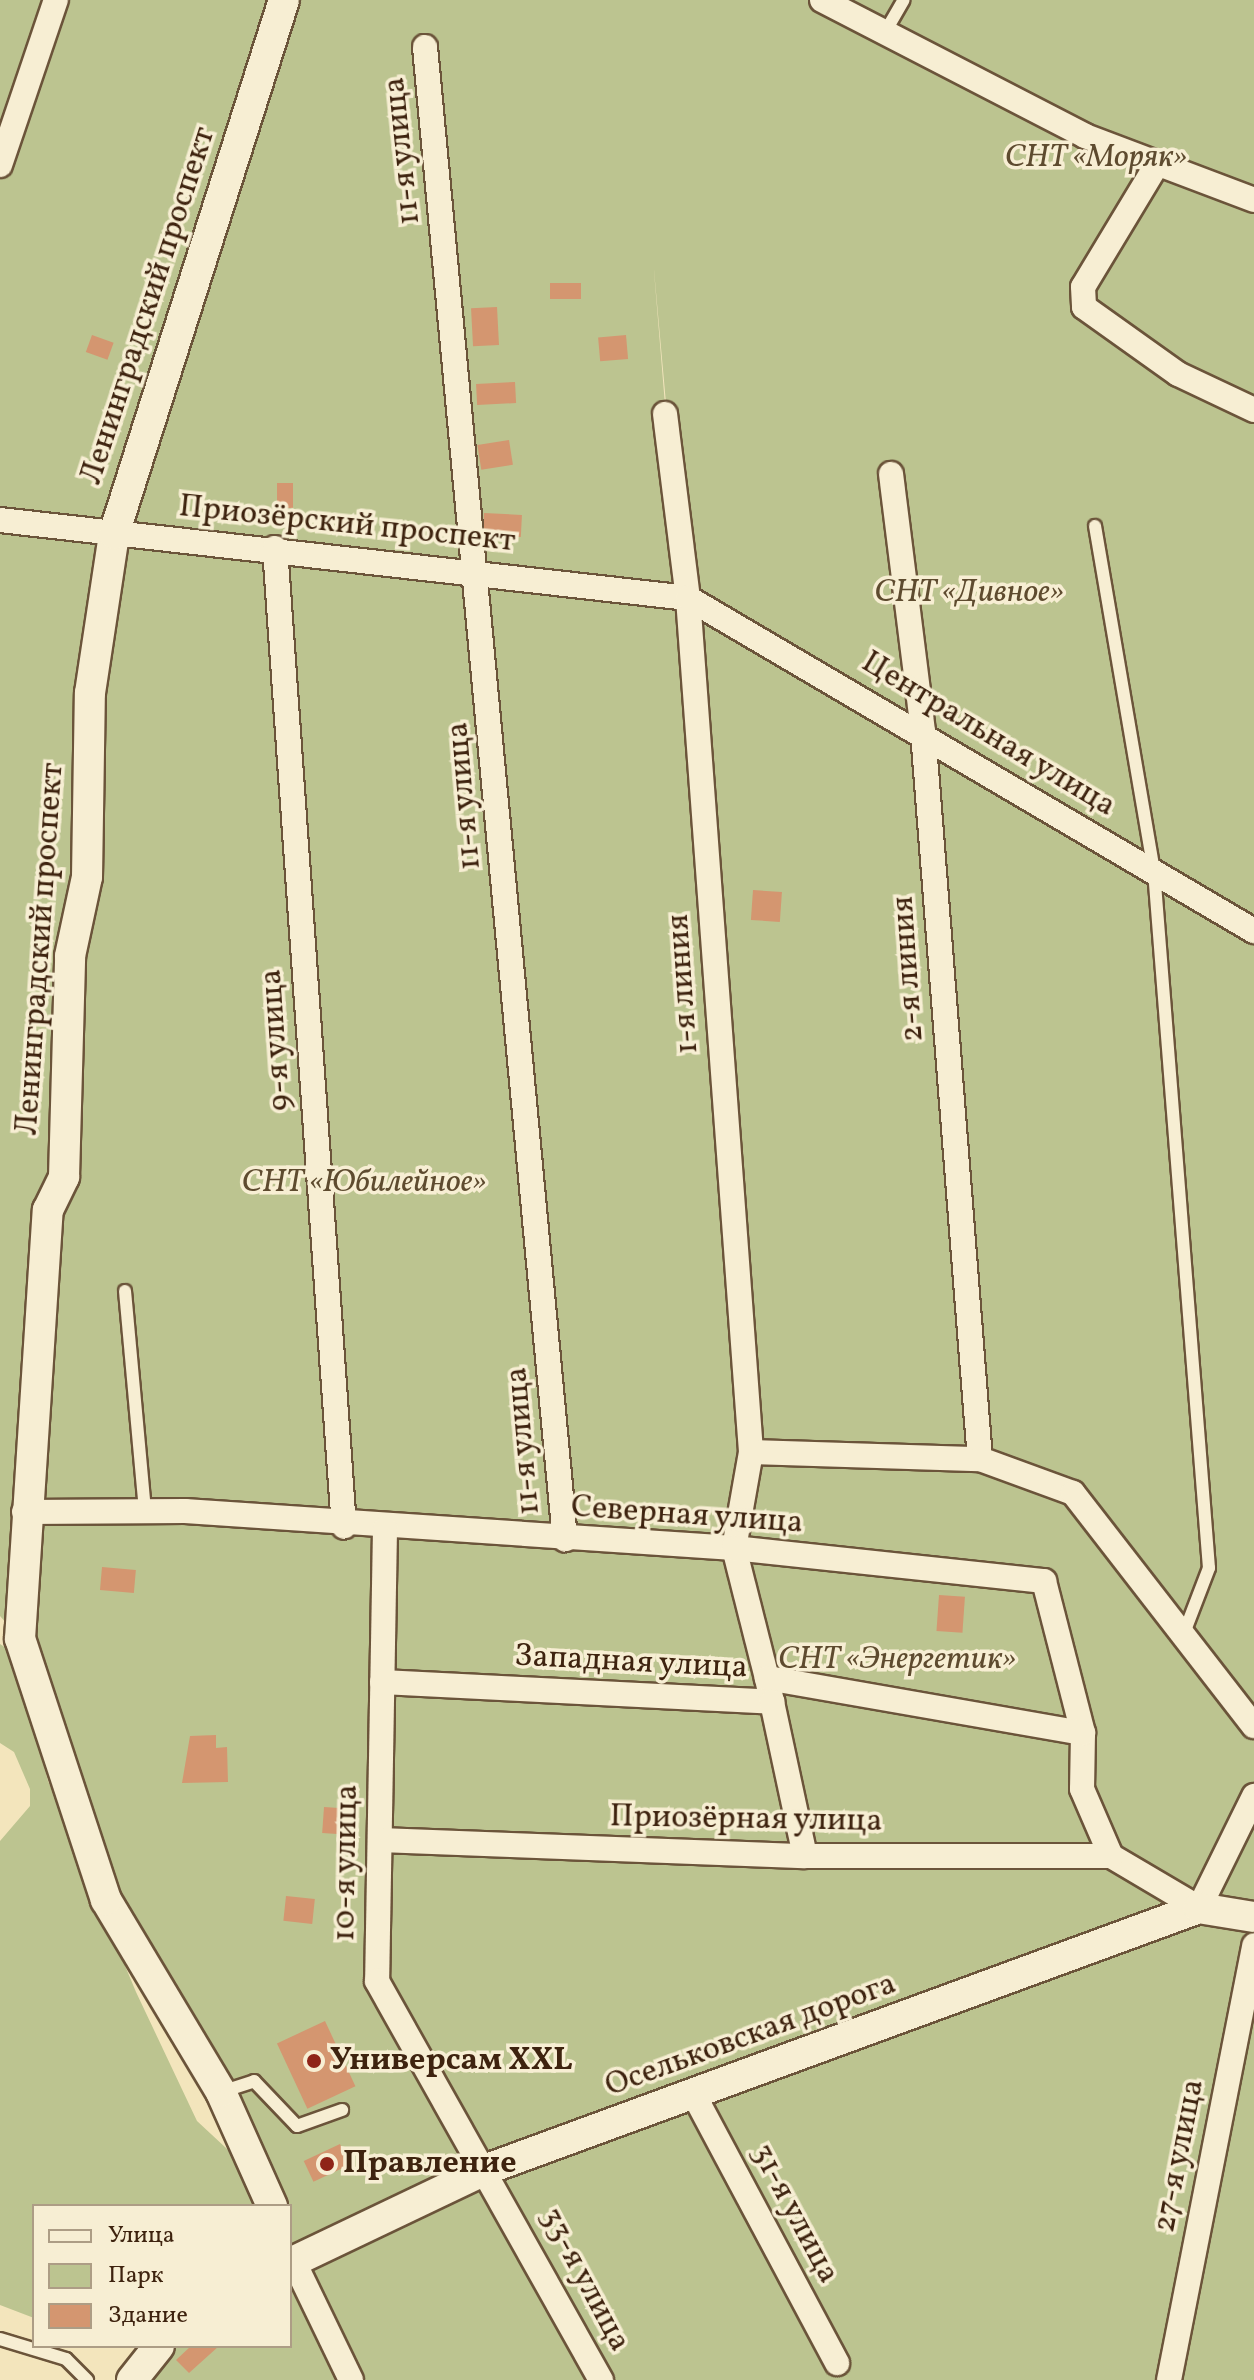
<!DOCTYPE html>
<html>
<head>
<meta charset="utf-8">
<style>
  body { margin:0 }
  #map { position:relative; width:1254px; height:2380px; overflow:hidden; background:#f3e5bc; font-family:Vollkorn,serif }
  div>[style] { position:absolute }
  [style*='--x'] { left:calc(var(--x)*1px); top:calc(var(--y)*1px); width:calc(var(--w)*1px); rotate:calc(var(--a)*1deg) }
  .green>* { inset:0; background:#bcc490 }
  .building>* { inset:0; background:#d49670; transform-origin:0 0 }
  .roads { filter:drop-shadow(2px 0 #6b543a) drop-shadow(-2px 0 #6b543a) drop-shadow(0 2px #6b543a) drop-shadow(0 -2px #6b543a) }
  .service>* { height:12px; margin:-6px; padding:0 6px; transform-origin:6px; border-radius:6px; background:#f7eed3 }
  .minor>* { height:24px; margin:-12px; padding:0 12px; transform-origin:12px; border-radius:12px; background:#f7eed3 }
  .tertiary>* { height:30px; margin:-15px; padding:0 15px; transform-origin:15px; border-radius:15px; background:#f7eed3 }
  .dots>* { width:22px; height:22px; translate:-50% -50%; box-sizing:border-box; border:4px solid #f7eed3; border-radius:50% }
  span { translate:-50% -50%; white-space:nowrap; text-align:center; line-height:1.15; -webkit-text-stroke:7px #f7eed3; paint-order:stroke }
  .street-label { font-size:32px; color:#3e230f }
  .park-label { font-size:32px; color:#5e4b2f; font-style:italic }
  .poi-label { font-size:32px; color:#3e230f; font-weight:700 }
  .left { translate:0 -50%; text-align:left }
  .legend { position:absolute; left:32px; top:2204px; width:260px; height:144px; box-sizing:border-box; background:#f7eed3; border:2px solid #ad9d85; margin:0; padding:10px 14px; list-style:none; font-size:24px; color:#3e230f }
  .legend li { display:flex; align-items:center; gap:16px; height:40px }
  .legend b { width:40px; border:2px solid #ad9d85 }
</style>
</head>
<body>
<div id="map">
  <div class="green">
    <div style="clip-path:polygon(evenodd,0 0,1254px 0,1254px 2380px,132px 2380px,159px 2346px,290px 2346px,290px 2206px,272px 2206px,52px 1751px,20px 1639px,0 1616px,0 0,654px 270px,760px 1446px,751px 1452px,654px 271px,654px 270px)"></div>
    <div style="clip-path:polygon(0 1644px,12px 1652px,48px 1781px,136px 1992px,197px 2121px,240px 2161px,261px 2206px,34px 2206px,34px 2318px,0 2305px,0 1841px,30px 1806px,30px 1789px,14px 1752px,0 1743px)"></div>
  </div>
  <div class="building">
    <div style="left:581px;top:283px;width:16px;height:31px;rotate:90deg"></div>
    <div style="left:497px;top:307px;width:38px;height:26px;rotate:87deg"></div>
    <div style="left:92px;top:335px;width:23px;height:18px;rotate:20deg"></div>
    <div style="left:626px;top:335px;width:24px;height:28px;rotate:85deg"></div>
    <div style="left:515px;top:382px;width:21px;height:39px;rotate:87deg"></div>
    <div style="left:509px;top:440px;width:25px;height:32px;rotate:81deg"></div>
    <div style="left:277px;top:483px;width:16px;height:25px"></div>
    <div style="left:484px;top:513px;width:38px;height:22px;rotate:3deg"></div>
    <div style="left:753px;top:890px;width:29px;height:30px;rotate:4deg"></div>
    <div style="left:102px;top:1567px;width:34px;height:23px;rotate:5deg"></div>
    <div style="left:939px;top:1595px;width:26px;height:36px;rotate:4deg"></div>
    <div style="clip-path:polygon(216px 1735px,216px 1748px,227px 1747px,228px 1782px,182px 1783px,190px 1736px)"></div>
    <div style="left:324px;top:1807px;width:30px;height:26px;rotate:4deg"></div>
    <div style="left:286px;top:1896px;width:29px;height:25px;rotate:6deg"></div>
    <div style="left:325px;top:2021px;width:72px;height:53px;rotate:65deg"></div>
    <div style="left:340px;top:2144px;width:23px;height:40px;rotate:65deg"></div>
    <div style="clip-path:polygon(191px 2346px,219px 2346px,189px 2373px,176px 2360px)"></div>
  </div>
  <div class="roads">
    <div class="service">
      <div style="--x:884;--y:34;--w:39;--a:-60"></div>
      <div style="--x:1095;--y:526;--w:350;--a:80.3"></div>
      <div style="--x:1154;--y:871;--w:699;--a:85.49"></div>
      <div style="--x:1209;--y:1568;--w:70;--a:111"></div>
      <div style="--x:125;--y:1291;--w:221;--a:84.8"></div>
      <div style="--x:221;--y:2092;--w:35;--a:-18"></div>
      <div style="--x:254;--y:2081;--w:62;--a:46.3"></div>
      <div style="--x:297;--y:2126;--w:48;--a:-19.6"></div>
      <div style="--x:0;--y:2339;--w:69;--a:16.9"></div>
      <div style="--x:66;--y:2359;--w:30;--a:45"></div>
    </div>
    <div class="minor">
      <div style="--x:822;--y:0;--w:296;--a:27.3"></div>
      <div style="--x:1085;--y:136;--w:181;--a:20.7"></div>
      <div style="--x:425;--y:47;--w:1499;--a:84.64"></div>
      <div style="--x:0;--y:165;--w:174;--a:-71.3"></div>
      <div style="--x:1156;--y:166;--w:141;--a:121.1"></div>
      <div style="--x:1083;--y:287;--w:20;--a:87"></div>
      <div style="--x:1084;--y:307;--w:115;--a:35.5"></div>
      <div style="--x:1178;--y:374;--w:84;--a:25.3"></div>
      <div style="--x:665;--y:414;--w:185;--a:82.9"></div>
      <div style="--x:688;--y:598;--w:856;--a:85.78"></div>
      <div style="--x:751;--y:1452;--w:97;--a:100"></div>
      <div style="--x:734;--y:1548;--w:134;--a:75.8"></div>
      <div style="--x:891;--y:474;--w:260;--a:82.9"></div>
      <div style="--x:923;--y:732;--w:729;--a:85.52"></div>
      <div style="--x:0;--y:520;--w:692;--a:6.47"></div>
      <div style="--x:688;--y:598;--w:657;--a:30.47"></div>
      <div style="--x:275;--y:548;--w:981;--a:85.97"></div>
      <div style="--x:751;--y:1452;--w:229;--a:1.8"></div>
      <div style="--x:980;--y:1459;--w:99;--a:20.1"></div>
      <div style="--x:1073;--y:1493;--w:295;--a:52.2"></div>
      <div style="--x:24;--y:1512;--w:161;--a:-0.4"></div>
      <div style="--x:185;--y:1511;--w:550;--a:3.86"></div>
      <div style="--x:734;--y:1548;--w:312;--a:6.1"></div>
      <div style="--x:1044;--y:1581;--w:157;--a:75.6"></div>
      <div style="--x:1083;--y:1733;--w:56;--a:91"></div>
      <div style="--x:1082;--y:1789;--w:73;--a:66.6"></div>
      <div style="--x:1111;--y:1856;--w:102;--a:30.6"></div>
      <div style="--x:1199;--y:1908;--w:125;--a:-63.8"></div>
      <div style="--x:385;--y:1529;--w:452;--a:91"></div>
      <div style="--x:377;--y:1981;--w:458;--a:60.7"></div>
      <div style="--x:382;--y:1682;--w:391;--a:2.9"></div>
      <div style="--x:772;--y:1702;--w:25;--a:-102"></div>
      <div style="--x:767;--y:1678;--w:321;--a:9.9"></div>
      <div style="--x:772;--y:1702;--w:157;--a:77.9"></div>
      <div style="--x:380;--y:1840;--w:425;--a:2.2"></div>
      <div style="--x:805;--y:1856;--w:306;--a:0"></div>
      <div style="--x:694;--y:2095;--w:304;--a:61.9"></div>
      <div style="--x:294;--y:2262;--w:131;--a:64.2"></div>
      <div style="--x:1169;--y:2380;--w:443;--a:-78.9"></div>
    </div>
    <div class="tertiary">
      <div style="--x:272;--y:2206;--w:125;--a:-114.1"></div>
      <div style="--x:221;--y:2092;--w:224;--a:-120.9"></div>
      <div style="--x:106;--y:1900;--w:275;--a:-108.2"></div>
      <div style="--x:20;--y:1639;--w:430;--a:-86.3"></div>
      <div style="--x:48;--y:1210;--w:37;--a:-64"></div>
      <div style="--x:64;--y:1177;--w:221;--a:-88.4"></div>
      <div style="--x:70;--y:956;--w:81;--a:-77.9"></div>
      <div style="--x:87;--y:877;--w:184;--a:-89.1"></div>
      <div style="--x:90;--y:693;--w:161;--a:-81.4"></div>
      <div style="--x:114;--y:534;--w:560;--a:-72.34"></div>
      <div style="--x:290;--y:2263;--w:218;--a:-25.5"></div>
      <div style="--x:487;--y:2169;--w:758;--a:-20.13"></div>
      <div style="--x:1199;--y:1908;--w:56;--a:9.3"></div>
      <div style="--x:132;--y:2380;--w:43;--a:-51.5"></div>
    </div>
  </div>
  <div class="dots">
    <div style="left:314px;top:2061px;background:#8f2418"></div>
    <div style="left:327px;top:2164px;background:#8f2418"></div>
  </div>
  <div class="street-label">
    <span style="left:403px;top:151px;rotate:-96deg">11-я улица</span>
    <span style="left:149px;top:306px;rotate:-72deg">Ленинградский проспект</span>
    <span style="left:347px;top:525px;rotate:6deg">Приозёрский проспект</span>
    <span style="left:988px;top:735px;rotate:31deg">Центральная улица</span>
    <span style="left:465px;top:796px;rotate:-95deg">11-я улица</span>
    <span style="left:41px;top:949px;rotate:-86deg">Ленинградский проспект</span>
    <span style="left:909px;top:969px;rotate:-94deg">2-я линия</span>
    <span style="left:684px;top:984px;rotate:-94deg">1-я линия</span>
    <span style="left:277px;top:1040px;rotate:-94deg">9-я улица</span>
    <span style="left:524px;top:1441px;rotate:-95deg">11-я улица</span>
    <span style="left:687px;top:1516px;rotate:4deg">Северная улица</span>
    <span style="left:631px;top:1663px;rotate:3deg">Западная улица</span>
    <span style="left:746px;top:1820px;rotate:1deg">Приозёрная улица</span>
    <span style="left:347px;top:1863px;rotate:-89deg">10-я улица</span>
    <span style="left:751px;top:2036px;rotate:-20deg">Осельковская дорога</span>
    <span style="left:1180px;top:2156px;rotate:-79deg">27-я улица</span>
    <span style="left:794px;top:2214px;rotate:62deg">31-я улица</span>
    <span style="left:584px;top:2280px;rotate:62deg">33-я улица</span>
  </div>
  <div class="park-label">
    <span style="left:1096px;top:158px">СНТ «Моряк»</span>
    <span style="left:969px;top:593px">СНТ «Дивное»</span>
    <span style="left:364px;top:1183px">СНТ «Юбилейное»</span>
    <span style="left:897px;top:1660px">СНТ «Энергетик»</span>
  </div>
  <div class="poi-label">
    <span class="left" style="left:330px;top:2061px">Универсам XXL</span>
    <span class="left" style="left:343px;top:2164px">Правление</span>
  </div>
  <ul class="legend">
  <li><b style="height:10px;background:#f7eed3"></b>Улица</li>
  <li><b style="height:22px;background:#bcc490"></b>Парк</li>
  <li><b style="height:22px;background:#d49670"></b>Здание</li>
  </ul>
</div>
</body>
</html>
